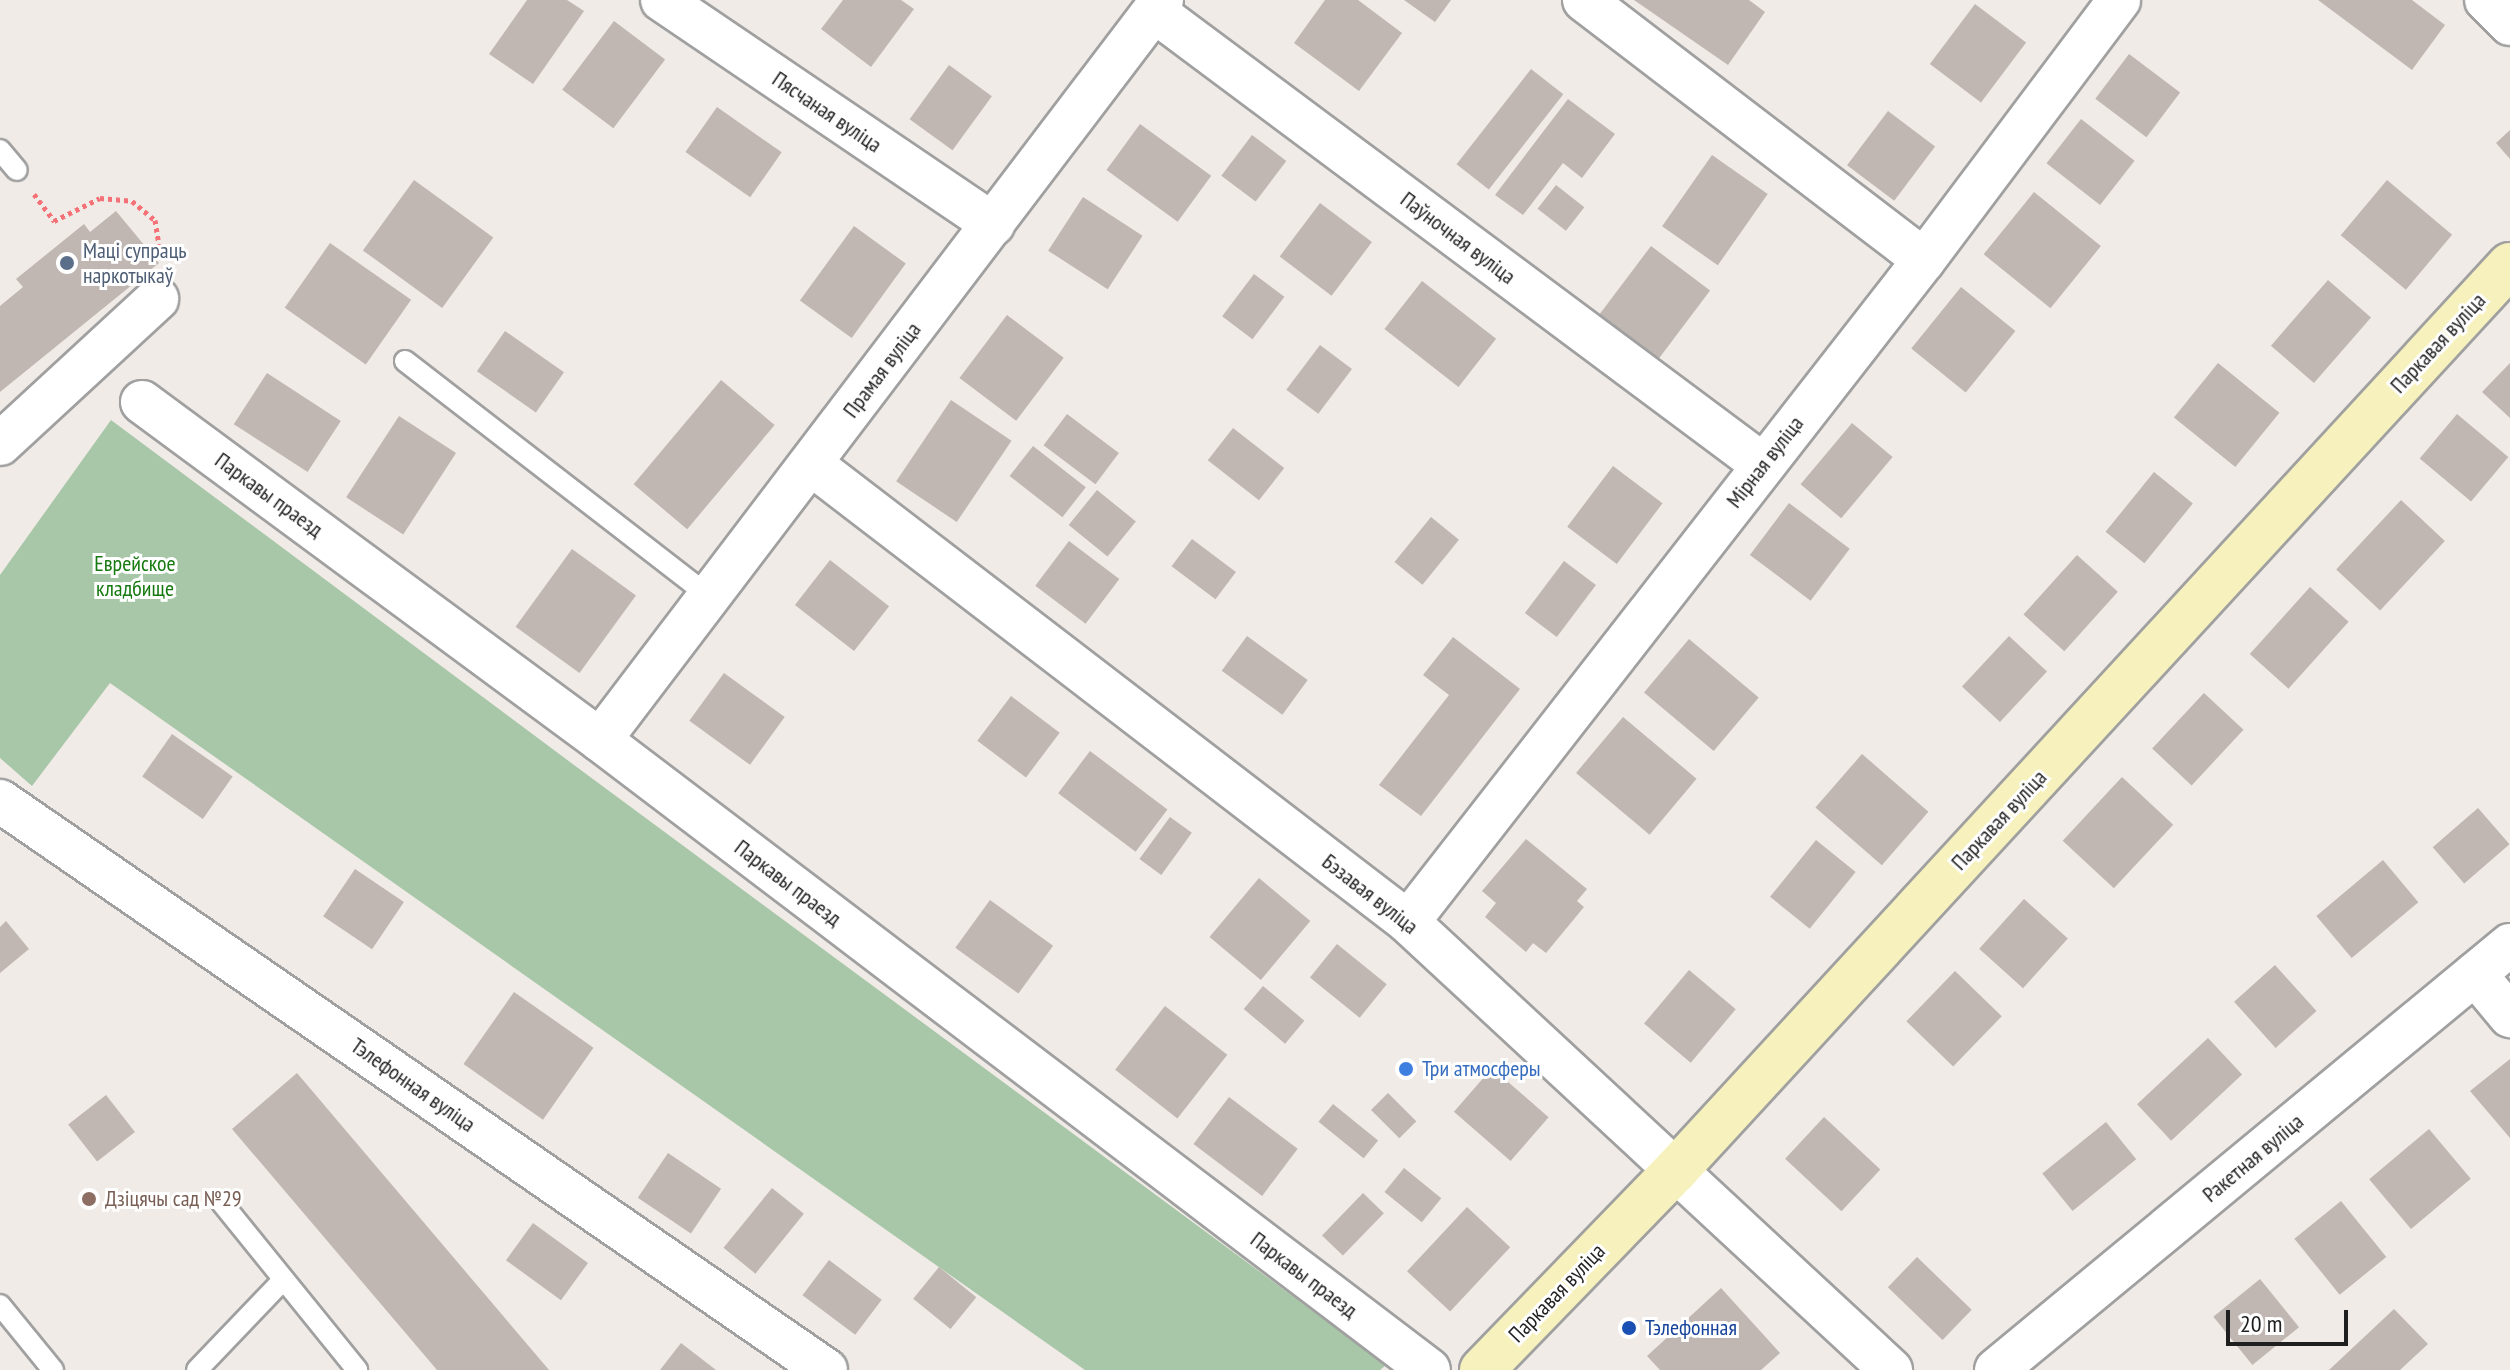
<!DOCTYPE html>
<html>
<head>
<meta charset="utf-8">
<style>
  body { margin:0 }
  #map { position:relative; width:2510px; height:1370px; overflow:hidden; background:#f0ebe6; font-family:"PT Sans Narrow",sans-serif }
  div>[style] { position:absolute }
  [style*='--x'] { left:calc(var(--x)*1px); top:calc(var(--y)*1px); width:calc(var(--w)*1px); rotate:calc(var(--a)*1deg) }
  .cemetery>* { inset:0; background:#a8c7a8 }
  .building>* { inset:0; background:#c0b6b2; transform-origin:0 0 }
  .path>* { height:5px; margin-top:-2.5px; transform-origin:0; background:repeating-linear-gradient(90deg,#f47277 0 4px,transparent 0 8px) }
  .roads { filter:drop-shadow(2px 0 #a0a0a0) drop-shadow(-2px 0 #a0a0a0) drop-shadow(0 2px #a0a0a0) drop-shadow(0 -2px #a0a0a0) }
  .lane>* { height:20px; margin:-10px; padding:0 10px; transform-origin:10px; border-radius:10px; background:#fff }
  .street>* { height:42px; margin:-21px; padding:0 21px; transform-origin:21px; border-radius:21px; background:#fff }
  .secondary>* { height:44px; margin:-22px; padding:0 22px; transform-origin:22px; border-radius:22px; background:#f7f2bd }
  .dots>* { width:22px; height:22px; translate:-50% -50%; box-sizing:border-box; border:4px solid #fff; border-radius:50% }
  span { translate:-50% -50%; white-space:nowrap; text-align:center; line-height:1.15; -webkit-text-stroke:6px #fff; paint-order:stroke }
  .street-label { font-size:22px; color:#1f1f1f }
  .service-label { font-size:22px; color:#4e5e75 }
  .left { translate:0 -50%; text-align:left }
  .park-label { font-size:22px; color:#167a10 }
  .shop-label { font-size:22px; color:#366cbe }
  .education-label { font-size:22px; color:#785e54 }
  .transit-label { font-size:22px; color:#164399 }
  .scale { position:absolute; left:2226px; top:1310px; width:122px; height:36px; box-sizing:border-box; border:4px solid #1f1f1f; border-top:0; padding-left:10px; font-size:24px; line-height:28px; white-space:nowrap; color:#1f1f1f; -webkit-text-stroke:6px #fff; paint-order:stroke }
</style>
</head>
<body>
<div id="map">
  <div class="cemetery">
    <div style="clip-path:polygon(111px 420px,574px 765px,1386px 1365px,1380px 1370px,1085px 1370px,110px 683px,32px 786px,0 758px,0 575px)"></div>
  </div>
  <div class="building">
    <div style="clip-path:polygon(527px 0,567px 0,584px 11px,533px 84px,489px 54px)"></div>
    <div style="clip-path:polygon(843px 0,901px 0,914px 9px,871px 67px,821px 29px)"></div>
    <div style="clip-path:polygon(1325px 0,1358px 0,1402px 33px,1359px 91px,1294px 43px)"></div>
    <div style="clip-path:polygon(1404px 0,1451px 0,1435px 22px)"></div>
    <div style="clip-path:polygon(1634px 0,1749px 0,1765px 12px,1728px 65px)"></div>
    <div style="clip-path:polygon(2318px 0,2412px 0,2445px 25px,2412px 70px)"></div>
    <div style="left:1975px;top:4px;width:64px;height:75px;rotate:37deg"></div>
    <div style="left:614px;top:21px;width:64px;height:86px;rotate:37deg"></div>
    <div style="left:2129px;top:54px;width:64px;height:56px;rotate:37deg"></div>
    <div style="left:949px;top:65px;width:53px;height:67px;rotate:36deg"></div>
    <div style="left:1531px;top:69px;width:41px;height:121px;rotate:38deg"></div>
    <div style="clip-path:polygon(1568px 99px,1615px 134px,1582px 178px,1563px 163px,1523px 215px,1495px 195px)"></div>
    <div style="left:717px;top:107px;width:79px;height:55px;rotate:35deg"></div>
    <div style="left:1888px;top:111px;width:59px;height:68px;rotate:37deg"></div>
    <div style="left:2081px;top:119px;width:68px;height:56px;rotate:38deg"></div>
    <div style="left:1140px;top:124px;width:88px;height:57px;rotate:36deg"></div>
    <div style="clip-path:polygon(2510px 130px,2510px 159px,2496px 143px)"></div>
    <div style="left:1252px;top:135px;width:43px;height:51px;rotate:37deg"></div>
    <div style="left:1712px;top:155px;width:68px;height:87px;rotate:35deg"></div>
    <div style="left:414px;top:180px;width:98px;height:87px;rotate:36deg"></div>
    <div style="left:2387px;top:180px;width:85px;height:72px;rotate:40deg"></div>
    <div style="left:1556px;top:185px;width:36px;height:30px;rotate:38deg"></div>
    <div style="left:2034px;top:192px;width:86px;height:80px;rotate:39deg"></div>
    <div style="left:1083px;top:197px;width:71px;height:64px;rotate:33deg"></div>
    <div style="left:1320px;top:203px;width:65px;height:67px;rotate:37deg"></div>
    <div style="clip-path:polygon(116px 211px,159px 263px,0 392px,0 306px,23px 287px,16px 279px,84px 224px,90px 232px)"></div>
    <div style="left:854px;top:226px;width:64px;height:92px;rotate:36deg"></div>
    <div style="left:330px;top:243px;width:99px;height:79px;rotate:35deg"></div>
    <div style="left:1651px;top:246px;width:74px;height:87px;rotate:37deg"></div>
    <div style="left:1254px;top:274px;width:38px;height:53px;rotate:37deg"></div>
    <div style="left:2328px;top:280px;width:57px;height:87px;rotate:41deg"></div>
    <div style="left:1422px;top:281px;width:94px;height:61px;rotate:38deg"></div>
    <div style="left:1961px;top:287px;width:70px;height:79px;rotate:39deg"></div>
    <div style="left:1007px;top:315px;width:71px;height:79px;rotate:37deg"></div>
    <div style="left:505px;top:331px;width:72px;height:49px;rotate:35deg"></div>
    <div style="left:1320px;top:345px;width:40px;height:56px;rotate:37deg"></div>
    <div style="left:2218px;top:363px;width:79px;height:70px;rotate:39deg"></div>
    <div style="clip-path:polygon(2510px 363px,2510px 418px,2482px 392px)"></div>
    <div style="left:267px;top:373px;width:88px;height:61px;rotate:33deg"></div>
    <div style="left:721px;top:380px;width:70px;height:136px;rotate:40deg"></div>
    <div style="left:951px;top:400px;width:73px;height:98px;rotate:34deg"></div>
    <div style="left:1067px;top:414px;width:65px;height:39px;rotate:37deg"></div>
    <div style="left:2457px;top:414px;width:67px;height:58px;rotate:40deg"></div>
    <div style="left:399px;top:416px;width:68px;height:97px;rotate:33deg"></div>
    <div style="left:1852px;top:423px;width:53px;height:80px;rotate:40deg"></div>
    <div style="left:1233px;top:428px;width:65px;height:41px;rotate:38deg"></div>
    <div style="left:1033px;top:446px;width:67px;height:38px;rotate:38deg"></div>
    <div style="left:1613px;top:466px;width:62px;height:76px;rotate:37deg"></div>
    <div style="left:2154px;top:472px;width:50px;height:77px;rotate:39deg"></div>
    <div style="left:1097px;top:490px;width:50px;height:45px;rotate:39deg"></div>
    <div style="left:2401px;top:500px;width:60px;height:95px;rotate:43deg"></div>
    <div style="left:1789px;top:503px;width:76px;height:65px;rotate:37deg"></div>
    <div style="left:1431px;top:517px;width:36px;height:58px;rotate:39deg"></div>
    <div style="left:1192px;top:539px;width:55px;height:34px;rotate:37deg"></div>
    <div style="left:1069px;top:541px;width:63px;height:56px;rotate:37deg"></div>
    <div style="left:572px;top:549px;width:79px;height:96px;rotate:36deg"></div>
    <div style="left:2077px;top:555px;width:55px;height:80px;rotate:42deg"></div>
    <div style="left:830px;top:560px;width:75px;height:57px;rotate:38deg"></div>
    <div style="left:1564px;top:561px;width:40px;height:65px;rotate:37deg"></div>
    <div style="left:2310px;top:587px;width:52px;height:90px;rotate:42deg"></div>
    <div style="left:1247px;top:636px;width:75px;height:43px;rotate:36deg"></div>
    <div style="left:2009px;top:636px;width:52px;height:69px;rotate:43deg"></div>
    <div style="clip-path:polygon(1453px 637px,1520px 689px,1421px 816px,1379px 785px,1449px 695px,1423px 675px)"></div>
    <div style="left:1689px;top:639px;width:91px;height:70px;rotate:40deg"></div>
    <div style="left:724px;top:673px;width:75px;height:59px;rotate:36deg"></div>
    <div style="left:2204px;top:693px;width:54px;height:76px;rotate:43deg"></div>
    <div style="left:1011px;top:696px;width:61px;height:56px;rotate:37deg"></div>
    <div style="left:1623px;top:717px;width:96px;height:73px;rotate:40deg"></div>
    <div style="left:172px;top:734px;width:74px;height:52px;rotate:35deg"></div>
    <div style="left:1090px;top:751px;width:97px;height:53px;rotate:37deg"></div>
    <div style="left:1862px;top:754px;width:88px;height:71px;rotate:41deg"></div>
    <div style="left:2122px;top:777px;width:70px;height:87px;rotate:43deg"></div>
    <div style="left:2478px;top:808px;width:48px;height:60px;rotate:49deg"></div>
    <div style="left:1170px;top:817px;width:27px;height:52px;rotate:36deg"></div>
    <div style="clip-path:polygon(1526px 839px,1587px 889px,1577px 901px,1584px 907px,1546px 953px,1533px 943px,1526px 952px,1485px 917px,1496px 903px,1482px 891px)"></div>
    <div style="left:1816px;top:840px;width:51px;height:73px;rotate:39deg"></div>
    <div style="left:2383px;top:860px;width:55px;height:87px;rotate:50deg"></div>
    <div style="left:355px;top:869px;width:59px;height:57px;rotate:34deg"></div>
    <div style="left:1259px;top:878px;width:67px;height:77px;rotate:40deg"></div>
    <div style="left:2024px;top:899px;width:59px;height:67px;rotate:42deg"></div>
    <div style="left:990px;top:900px;width:78px;height:59px;rotate:36deg"></div>
    <div style="clip-path:polygon(6px 921px,29px 949px,0 973px,0 927px)"></div>
    <div style="left:1337px;top:944px;width:64px;height:43px;rotate:39deg"></div>
    <div style="left:2275px;top:965px;width:62px;height:55px;rotate:48deg"></div>
    <div style="left:1689px;top:970px;width:61px;height:70px;rotate:40deg"></div>
    <div style="left:1955px;top:971px;width:65px;height:70px;rotate:44deg"></div>
    <div style="left:1263px;top:986px;width:54px;height:30px;rotate:40deg"></div>
    <div style="left:514px;top:992px;width:97px;height:88px;rotate:35deg"></div>
    <div style="left:1165px;top:1006px;width:79px;height:81px;rotate:38deg"></div>
    <div style="left:2208px;top:1038px;width:50px;height:97px;rotate:47deg"></div>
    <div style="clip-path:polygon(2510px 1059px,2510px 1138px,2470px 1091px)"></div>
    <div style="left:1492px;top:1068px;width:75px;height:58px;rotate:41deg"></div>
    <div style="clip-path:polygon(297px 1073px,549px 1370px,437px 1370px,232px 1129px)"></div>
    <div style="left:1388px;top:1093px;width:40px;height:24px;rotate:45deg"></div>
    <div style="left:106px;top:1095px;width:47px;height:48px;rotate:52deg"></div>
    <div style="left:1229px;top:1097px;width:86px;height:59px;rotate:37deg"></div>
    <div style="left:1333px;top:1104px;width:58px;height:23px;rotate:39deg"></div>
    <div style="left:1824px;top:1117px;width:77px;height:57px;rotate:43deg"></div>
    <div style="left:2106px;top:1122px;width:48px;height:82px;rotate:51deg"></div>
    <div style="left:2429px;top:1129px;width:65px;height:78px;rotate:50deg"></div>
    <div style="left:668px;top:1153px;width:64px;height:54px;rotate:34deg"></div>
    <div style="left:1404px;top:1168px;width:48px;height:31px;rotate:39deg"></div>
    <div style="left:772px;top:1188px;width:41px;height:77px;rotate:39deg"></div>
    <div style="left:1363px;top:1193px;width:29px;height:59px;rotate:44deg"></div>
    <div style="left:2341px;top:1201px;width:72px;height:60px;rotate:51deg"></div>
    <div style="left:1467px;top:1207px;width:59px;height:88px;rotate:43deg"></div>
    <div style="left:533px;top:1223px;width:68px;height:46px;rotate:36deg"></div>
    <div style="left:1917px;top:1257px;width:76px;height:42px;rotate:44deg"></div>
    <div style="left:829px;top:1260px;width:66px;height:44px;rotate:37deg"></div>
    <div style="left:939px;top:1267px;width:48px;height:41px;rotate:39deg"></div>
    <div style="left:2260px;top:1279px;width:62px;height:60px;rotate:51deg"></div>
    <div style="clip-path:polygon(1721px 1288px,1780px 1353px,1761px 1370px,1660px 1370px,1647px 1356px)"></div>
    <div style="clip-path:polygon(2394px 1309px,2428px 1344px,2400px 1370px,2329px 1370px)"></div>
    <div style="clip-path:polygon(681px 1343px,716px 1370px,660px 1370px)"></div>
  </div>
  <div class="path">
    <div style="--x:34;--y:194;--w:34;--a:53"></div>
    <div style="--x:54;--y:221;--w:51;--a:-26.6"></div>
    <div style="--x:100;--y:198;--w:32;--a:5"></div>
    <div style="--x:132;--y:201;--w:30;--a:40"></div>
    <div style="--x:155;--y:220;--w:39;--a:81"></div>
  </div>
  <div class="roads">
    <div class="lane">
      <div style="--x:0;--y:150;--w:26;--a:50"></div>
      <div style="--x:405;--y:361;--w:386;--a:37.7"></div>
      <div style="--x:222;--y:1203;--w:215;--a:51"></div>
      <div style="--x:0;--y:1305;--w:84;--a:50.8"></div>
      <div style="--x:197;--y:1370;--w:123;--a:-46.3"></div>
    </div>
    <div class="street">
      <div style="--x:662;--y:0;--w:400;--a:34.1"></div>
      <div style="--x:1584;--y:0;--w:428;--a:37.4"></div>
      <div style="--x:2486;--y:0;--w:34;--a:45"></div>
      <div style="--x:1154;--y:11;--w:760;--a:36.7"></div>
      <div style="--x:142;--y:402;--w:569;--a:36.43"></div>
      <div style="--x:600;--y:740;--w:1041;--a:37.23"></div>
      <div style="--x:0;--y:444;--w:214;--a:-42.7"></div>
      <div style="--x:811;--y:464;--w:752;--a:37.49"></div>
      <div style="--x:1408;--y:922;--w:659;--a:42.85"></div>
      <div style="--x:600;--y:740;--w:929;--a:-52.78"></div>
      <div style="--x:0;--y:801;--w:1003;--a:34.56"></div>
      <div style="--x:1408;--y:922;--w:839;--a:-52.07"></div>
      <div style="--x:1924;--y:260;--w:325;--a:-53.1"></div>
      <div style="--x:2475;--y:974;--w:55;--a:50.2"></div>
      <div style="--x:1996;--y:1370;--w:667;--a:-39.59"></div>
    </div>
    <div class="secondary">
      <div style="--x:1482;--y:1370;--w:277;--a:-45.9"></div>
      <div style="--x:1675;--y:1171;--w:1232;--a:-47.34"></div>
    </div>
  </div>
  <div class="dots">
    <div style="left:67px;top:263px;background:#5c6f8a"></div>
    <div style="left:1406px;top:1069px;background:#3f7fe0"></div>
    <div style="left:89px;top:1199px;background:#8d6e63"></div>
    <div style="left:1629px;top:1328px;background:#1a4fb4"></div>
  </div>
  <div class="street-label">
    <span style="left:827px;top:112px;rotate:34deg">Пясчаная вуліца</span>
    <span style="left:1458px;top:238px;rotate:37deg">Паўночная вуліца</span>
    <span style="left:2438px;top:343px;rotate:-47deg">Паркавая вуліца</span>
    <span style="left:882px;top:370px;rotate:-53deg">Прамая вуліца</span>
    <span style="left:1765px;top:462px;rotate:-52deg">Мірная вуліца</span>
    <span style="left:269px;top:495px;rotate:36deg">Паркавы праезд</span>
    <span style="left:1999px;top:820px;rotate:-47deg">Паркавая вуліца</span>
    <span style="left:788px;top:883px;rotate:37deg">Паркавы праезд</span>
    <span style="left:1370px;top:894px;rotate:38deg">Бэзавая вуліца</span>
    <span style="left:413px;top:1085px;rotate:35deg">Тэлефонная вуліца</span>
    <span style="left:2253px;top:1158px;rotate:-40deg">Ракетная вуліца</span>
    <span style="left:1304px;top:1275px;rotate:37deg">Паркавы праезд</span>
    <span style="left:1557px;top:1293px;rotate:-46deg">Паркавая вуліца</span>
  </div>
  <div class="service-label">
    <span class="left" style="left:83px;top:263px">Маці супраць<br>наркотыкаў</span>
  </div>
  <div class="park-label">
    <span style="left:135px;top:576px">Еврейское<br>кладбище</span>
  </div>
  <div class="shop-label">
    <span class="left" style="left:1422px;top:1069px">Три атмосферы</span>
  </div>
  <div class="education-label">
    <span class="left" style="left:105px;top:1199px">Дзіцячы сад №29</span>
  </div>
  <div class="transit-label">
    <span class="left" style="left:1645px;top:1328px">Тэлефонная</span>
  </div>
  <div class="scale">20 m</div>
</div>
</body>
</html>
